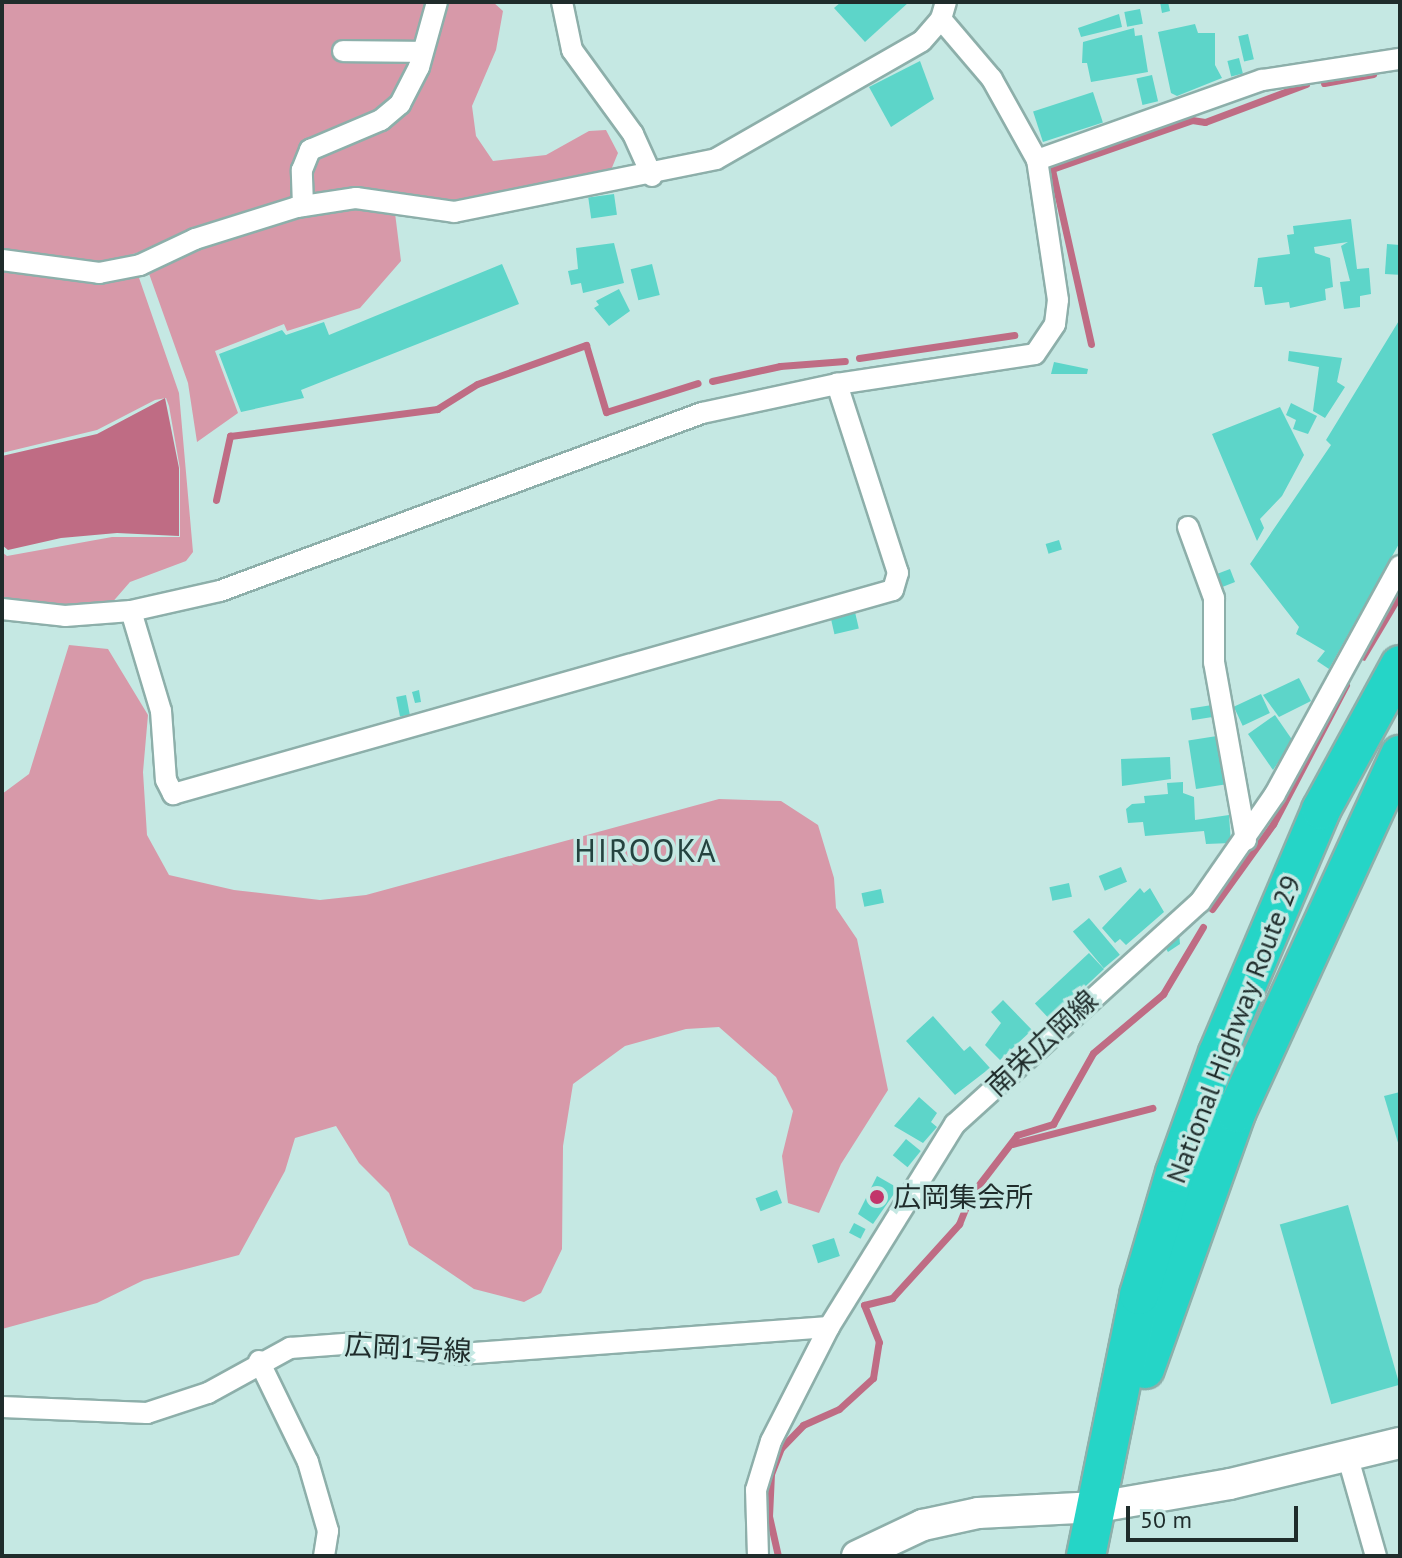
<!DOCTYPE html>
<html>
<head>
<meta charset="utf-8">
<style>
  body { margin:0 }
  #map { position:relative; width:1402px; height:1558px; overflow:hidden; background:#c5e8e3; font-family:"PT Sans","Noto Sans JP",sans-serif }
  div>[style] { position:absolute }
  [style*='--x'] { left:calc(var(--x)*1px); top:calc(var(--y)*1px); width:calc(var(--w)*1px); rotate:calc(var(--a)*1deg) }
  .green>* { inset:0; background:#d799a9 }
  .water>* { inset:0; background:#bf6c84 }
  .stream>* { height:7px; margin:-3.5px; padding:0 3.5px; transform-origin:3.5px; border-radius:3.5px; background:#bf6c84 }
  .building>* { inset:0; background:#5dd5c9; transform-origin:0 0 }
  .roads { filter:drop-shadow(2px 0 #8dafaa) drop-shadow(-2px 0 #8dafaa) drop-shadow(0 2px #8dafaa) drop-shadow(0 -2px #8dafaa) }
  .street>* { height:20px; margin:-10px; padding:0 10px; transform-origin:10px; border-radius:10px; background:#fff }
  .secondary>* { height:30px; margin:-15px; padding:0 15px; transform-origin:15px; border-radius:15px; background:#fff }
  .highway>* { height:38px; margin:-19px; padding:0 19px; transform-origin:19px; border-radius:19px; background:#25d5c7 }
  .dots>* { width:22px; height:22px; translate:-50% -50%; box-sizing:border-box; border:4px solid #c5e8e3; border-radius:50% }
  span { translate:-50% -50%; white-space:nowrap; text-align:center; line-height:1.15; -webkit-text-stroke:7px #c5e8e3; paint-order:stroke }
  .street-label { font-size:28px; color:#1f2c2b }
  .poi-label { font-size:28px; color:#1f2c2b }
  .left { translate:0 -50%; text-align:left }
  .quarter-label { font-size:32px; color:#24433f; letter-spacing:2px }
  .frame { position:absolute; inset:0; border:4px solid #1f2c2b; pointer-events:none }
  .scale { position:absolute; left:1126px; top:1506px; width:172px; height:36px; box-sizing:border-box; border:4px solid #1f2c2b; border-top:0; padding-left:10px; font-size:24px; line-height:28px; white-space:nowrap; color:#1f2c2b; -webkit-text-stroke:6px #c5e8e3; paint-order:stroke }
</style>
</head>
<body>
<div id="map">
  <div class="green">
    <div style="clip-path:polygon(2px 2px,432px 2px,418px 54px,395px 104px,327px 136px,300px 200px,99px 265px,2px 253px)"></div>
    <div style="clip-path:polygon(440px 2px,493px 2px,503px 11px,496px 50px,472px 106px,476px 136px,493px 161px,546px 155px,589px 131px,606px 130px,618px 153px,611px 170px,452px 205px,307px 199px,308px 159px,389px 118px)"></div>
    <div style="clip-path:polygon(350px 207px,395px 213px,401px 261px,360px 308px,287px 331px,284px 324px,215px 351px,238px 413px,197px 442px,188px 383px,147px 268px,249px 229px)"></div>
    <div style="clip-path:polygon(2px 268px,137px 272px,179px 393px,193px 552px,186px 561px,130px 582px,110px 605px,2px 604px,2px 552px,7px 556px,112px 537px,180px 537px,180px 469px,169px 406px,166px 398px,155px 400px,97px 430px,2px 453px)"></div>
    <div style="clip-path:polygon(69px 645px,108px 649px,148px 715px,143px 772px,147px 835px,169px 875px,234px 890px,320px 900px,366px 895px,719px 799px,781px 801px,818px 825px,834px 878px,836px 908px,857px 939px,888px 1090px,841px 1164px,819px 1213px,788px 1203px,782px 1156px,793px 1111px,776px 1077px,719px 1027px,686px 1029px,625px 1046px,573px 1084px,563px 1146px,562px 1249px,541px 1293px,524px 1302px,474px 1289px,409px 1245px,389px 1193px,359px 1163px,336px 1126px,295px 1138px,285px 1171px,239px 1255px,144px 1280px,97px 1303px,2px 1329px,2px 794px,29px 774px)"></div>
  </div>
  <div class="water">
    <div style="clip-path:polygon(165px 398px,179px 468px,179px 536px,117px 533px,61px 538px,8px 550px,2px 545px,2px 456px,97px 434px)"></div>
    <div style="clip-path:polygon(1400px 585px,1400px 602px,1365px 661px,1358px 659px)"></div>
  </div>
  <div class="stream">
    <div style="--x:1324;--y:83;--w:50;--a:-10.4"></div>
    <div style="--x:1091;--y:344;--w:179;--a:-102.6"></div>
    <div style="--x:1052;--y:169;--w:148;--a:-19.3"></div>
    <div style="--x:1192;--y:120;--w:13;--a:9"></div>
    <div style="--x:1205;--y:122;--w:108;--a:-20.6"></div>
    <div style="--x:859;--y:358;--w:157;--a:-8.4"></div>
    <div style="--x:712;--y:381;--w:70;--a:-12.4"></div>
    <div style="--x:780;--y:366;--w:65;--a:-4.4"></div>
    <div style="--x:216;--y:500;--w:66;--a:-77.7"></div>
    <div style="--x:230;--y:436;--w:209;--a:-7.4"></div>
    <div style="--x:437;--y:409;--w:47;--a:-32"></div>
    <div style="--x:477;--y:384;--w:116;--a:-19.7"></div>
    <div style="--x:586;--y:345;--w:70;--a:73.4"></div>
    <div style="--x:606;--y:412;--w:96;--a:-17.5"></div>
    <div style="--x:1212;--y:909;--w:105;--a:-54.3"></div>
    <div style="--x:1273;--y:824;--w:157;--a:-62.3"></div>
    <div style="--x:1012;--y:1144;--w:145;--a:-14.4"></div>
    <div style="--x:778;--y:1556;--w:41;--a:-102.7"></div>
    <div style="--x:769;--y:1516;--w:42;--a:-87.3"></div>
    <div style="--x:771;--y:1474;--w:28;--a:-69"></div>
    <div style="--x:781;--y:1448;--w:32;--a:-46"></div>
    <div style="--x:803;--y:1425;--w:39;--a:-24"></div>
    <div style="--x:839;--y:1409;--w:46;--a:-42.4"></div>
    <div style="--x:873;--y:1378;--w:36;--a:-81"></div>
    <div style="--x:879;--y:1342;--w:40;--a:-112"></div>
    <div style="--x:864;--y:1305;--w:29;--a:-14"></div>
    <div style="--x:892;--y:1298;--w:100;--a:-47.8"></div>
    <div style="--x:959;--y:1224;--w:31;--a:-68"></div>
    <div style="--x:971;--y:1195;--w:76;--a:-52.5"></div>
    <div style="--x:1017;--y:1135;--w:38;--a:-17"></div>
    <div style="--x:1053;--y:1124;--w:81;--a:-60.6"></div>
    <div style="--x:1093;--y:1053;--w:92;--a:-40.1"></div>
    <div style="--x:1163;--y:994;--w:78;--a:-59.2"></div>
  </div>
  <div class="building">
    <div style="clip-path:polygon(841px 2px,909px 2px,865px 42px,834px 8px)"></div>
    <div style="clip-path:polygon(1160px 2px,1168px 2px,1170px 11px,1162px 13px)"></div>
    <div style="left:1140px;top:9px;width:15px;height:16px;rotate:79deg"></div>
    <div style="clip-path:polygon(1119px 14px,1122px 27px,1081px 37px,1078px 28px)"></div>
    <div style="clip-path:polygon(1195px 24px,1198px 33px,1215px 33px,1215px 65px,1222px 78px,1177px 96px,1171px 93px,1158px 32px)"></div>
    <div style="clip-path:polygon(1134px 28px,1135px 36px,1142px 35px,1148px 72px,1091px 82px,1087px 63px,1082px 63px,1083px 42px)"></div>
    <div style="left:1248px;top:34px;width:26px;height:10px;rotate:77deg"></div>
    <div style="left:1239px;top:58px;width:16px;height:12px;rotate:76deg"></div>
    <div style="clip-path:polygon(920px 61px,934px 99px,891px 127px,869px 87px)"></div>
    <div style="left:1152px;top:75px;width:27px;height:16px;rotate:77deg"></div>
    <div style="left:1093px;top:92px;width:32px;height:63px;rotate:72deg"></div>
    <div style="left:614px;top:194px;width:21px;height:26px;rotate:82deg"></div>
    <div style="clip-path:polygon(1351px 219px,1357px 269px,1369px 268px,1371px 294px,1360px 296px,1360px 307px,1344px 309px,1340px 282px,1350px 281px,1341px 246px,1348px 242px,1314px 247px,1315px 253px,1330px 258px,1333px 287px,1325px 289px,1326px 300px,1290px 308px,1289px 302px,1265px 305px,1262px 287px,1254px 287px,1258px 258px,1290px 254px,1287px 235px,1294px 234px,1293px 226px)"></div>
    <div style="clip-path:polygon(614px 243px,624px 283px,583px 293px,581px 283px,571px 285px,568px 271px,578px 269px,576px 248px)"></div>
    <div style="left:1387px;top:244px;width:13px;height:30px;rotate:4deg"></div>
    <div style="clip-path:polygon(502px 264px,519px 304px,301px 390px,304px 398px,241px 412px,219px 354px,282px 330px,286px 335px,324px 322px,329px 335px)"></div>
    <div style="left:652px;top:264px;width:32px;height:22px;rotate:76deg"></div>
    <div style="clip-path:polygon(619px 289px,630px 311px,609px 326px,594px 308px,599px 305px,596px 301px)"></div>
    <div style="clip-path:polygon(1400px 319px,1400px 542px,1329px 669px,1317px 661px,1325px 651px,1296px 634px,1299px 627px,1250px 564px,1331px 445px,1326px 440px)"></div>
    <div style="clip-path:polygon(1289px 351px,1342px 358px,1337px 382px,1345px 387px,1325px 418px,1313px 411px,1319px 367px,1288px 361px)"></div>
    <div style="clip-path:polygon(1054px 362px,1088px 369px,1087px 374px,1051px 374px)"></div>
    <div style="clip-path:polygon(1291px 403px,1317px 416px,1308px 434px,1293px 429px,1296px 420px,1286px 415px)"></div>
    <div style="clip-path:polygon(1280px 407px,1304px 455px,1282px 496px,1260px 519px,1264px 528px,1257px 541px,1212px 434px)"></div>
    <div style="left:1059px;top:540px;width:10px;height:14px;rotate:73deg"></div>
    <div style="left:1230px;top:569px;width:14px;height:17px;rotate:69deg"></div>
    <div style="left:855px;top:612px;width:17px;height:25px;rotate:77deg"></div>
    <div style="clip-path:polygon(1299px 678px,1311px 701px,1279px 717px,1263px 695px)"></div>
    <div style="clip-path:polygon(419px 690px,421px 702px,415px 703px,412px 692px)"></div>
    <div style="left:1261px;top:694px;width:21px;height:30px;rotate:65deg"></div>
    <div style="left:406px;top:695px;width:20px;height:10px;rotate:79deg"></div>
    <div style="left:1212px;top:705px;width:12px;height:22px;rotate:81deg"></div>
    <div style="clip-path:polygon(1275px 715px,1293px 741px,1273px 770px,1248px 734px)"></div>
    <div style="left:1217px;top:736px;width:49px;height:29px;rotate:81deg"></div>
    <div style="clip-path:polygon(1170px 757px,1171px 779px,1122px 786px,1121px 759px)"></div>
    <div style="clip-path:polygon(1183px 782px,1183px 793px,1194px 797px,1195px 820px,1229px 815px,1231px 843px,1206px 844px,1204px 831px,1145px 836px,1143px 822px,1128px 823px,1126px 809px,1132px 804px,1145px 803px,1144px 796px,1168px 794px,1167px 783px)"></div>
    <div style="left:1121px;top:867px;width:16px;height:24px;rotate:68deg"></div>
    <div style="left:1069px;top:883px;width:14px;height:20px;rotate:78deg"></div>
    <div style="clip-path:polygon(1140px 888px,1144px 893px,1150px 888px,1164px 912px,1126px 945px,1120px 939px,1115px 943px,1102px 928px)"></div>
    <div style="left:881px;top:889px;width:14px;height:20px;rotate:78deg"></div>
    <div style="left:1089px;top:918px;width:48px;height:21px;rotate:50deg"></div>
    <div style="clip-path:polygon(1179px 933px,1180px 944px,1168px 952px,1165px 947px)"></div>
    <div style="left:1089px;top:953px;width:22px;height:74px;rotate:47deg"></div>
    <div style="clip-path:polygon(1003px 1000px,1032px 1030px,1000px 1060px,985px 1045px,1001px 1023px,991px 1012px)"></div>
    <div style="clip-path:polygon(933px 1016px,964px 1051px,970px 1046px,990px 1068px,955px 1095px,906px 1041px)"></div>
    <div style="clip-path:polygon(1400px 1092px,1400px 1146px,1399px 1146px,1384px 1096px)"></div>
    <div style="clip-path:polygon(919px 1097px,937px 1113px,931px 1122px,937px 1127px,923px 1143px,894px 1126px)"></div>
    <div style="left:906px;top:1139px;width:19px;height:21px;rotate:39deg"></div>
    <div style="clip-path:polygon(877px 1176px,898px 1188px,873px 1224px,858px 1214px)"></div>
    <div style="left:777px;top:1190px;width:14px;height:23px;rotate:69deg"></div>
    <div style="left:1348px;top:1205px;width:187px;height:71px;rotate:74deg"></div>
    <div style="left:854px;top:1223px;width:13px;height:11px;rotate:27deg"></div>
    <div style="left:834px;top:1238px;width:19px;height:23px;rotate:72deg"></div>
  </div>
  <div class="roads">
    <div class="street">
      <div style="--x:562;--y:2;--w:49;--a:78.2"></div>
      <div style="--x:572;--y:50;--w:104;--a:54"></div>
      <div style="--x:633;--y:134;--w:46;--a:65.7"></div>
      <div style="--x:343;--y:51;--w:79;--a:0.7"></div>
      <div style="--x:1037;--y:160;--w:239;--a:-19.6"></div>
      <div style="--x:1262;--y:80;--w:140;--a:-8.7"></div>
      <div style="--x:303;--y:206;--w:36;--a:-92"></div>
      <div style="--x:302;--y:170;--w:22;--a:-68"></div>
      <div style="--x:310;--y:150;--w:77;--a:-22.9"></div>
      <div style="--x:381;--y:120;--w:25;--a:-40"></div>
      <div style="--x:400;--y:104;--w:42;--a:-62.8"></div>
      <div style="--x:419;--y:67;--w:67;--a:-74.5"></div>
      <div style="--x:2;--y:260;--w:98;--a:7.6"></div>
      <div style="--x:99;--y:273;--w:42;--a:-11"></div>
      <div style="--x:140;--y:265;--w:61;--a:-25.3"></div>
      <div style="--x:195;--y:239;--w:107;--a:-17.4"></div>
      <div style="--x:297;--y:207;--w:60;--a:-8.7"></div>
      <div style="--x:356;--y:198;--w:99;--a:8.1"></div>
      <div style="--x:454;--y:212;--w:267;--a:-11.4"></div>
      <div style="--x:716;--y:159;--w:237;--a:-29.8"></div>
      <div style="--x:922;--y:41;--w:29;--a:-49"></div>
      <div style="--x:941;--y:19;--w:18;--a:-74"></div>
      <div style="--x:1188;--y:527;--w:76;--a:69.9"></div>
      <div style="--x:1214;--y:598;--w:64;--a:90"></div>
      <div style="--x:1214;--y:662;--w:181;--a:79.8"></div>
      <div style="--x:2;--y:609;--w:63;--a:6.3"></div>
      <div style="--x:65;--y:616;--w:66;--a:-4.3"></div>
      <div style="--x:131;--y:611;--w:91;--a:-12.7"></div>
      <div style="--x:220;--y:591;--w:514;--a:-20.27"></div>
      <div style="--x:702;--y:413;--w:138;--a:-12.1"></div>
      <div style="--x:837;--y:384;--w:200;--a:-8.6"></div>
      <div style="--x:1035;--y:354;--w:36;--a:-56"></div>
      <div style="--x:1055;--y:324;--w:24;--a:-83"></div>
      <div style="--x:1058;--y:300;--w:142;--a:-98.5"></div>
      <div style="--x:1037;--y:160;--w:93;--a:-119.1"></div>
      <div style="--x:992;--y:79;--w:79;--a:-130.4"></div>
      <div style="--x:131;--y:611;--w:104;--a:73.3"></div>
      <div style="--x:161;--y:711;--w:69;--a:85.9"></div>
      <div style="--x:166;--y:780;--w:16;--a:63"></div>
      <div style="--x:173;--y:794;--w:748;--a:-15.82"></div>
      <div style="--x:893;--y:590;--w:18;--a:-74"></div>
      <div style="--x:898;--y:573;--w:199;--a:-107.9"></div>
      <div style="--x:259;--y:1361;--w:112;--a:64.1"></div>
      <div style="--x:308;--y:1462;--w:72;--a:73.8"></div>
      <div style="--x:328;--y:1531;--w:25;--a:99"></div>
      <div style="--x:2;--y:1407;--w:145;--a:2.4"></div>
      <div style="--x:147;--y:1413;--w:64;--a:-18.2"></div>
      <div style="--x:208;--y:1393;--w:94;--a:-28.8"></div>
      <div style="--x:290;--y:1348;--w:67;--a:-4.3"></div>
      <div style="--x:357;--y:1343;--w:104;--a:6.1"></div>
      <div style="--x:460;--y:1354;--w:370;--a:-4.2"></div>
      <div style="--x:1348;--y:1458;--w:102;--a:74.1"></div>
      <div style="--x:758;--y:1556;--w:66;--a:-91.7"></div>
      <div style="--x:756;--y:1490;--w:51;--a:-73"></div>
      <div style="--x:771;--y:1441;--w:128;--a:-63"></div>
      <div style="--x:829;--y:1327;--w:239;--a:-58.2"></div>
      <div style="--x:955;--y:1124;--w:331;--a:-42.2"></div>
      <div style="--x:1200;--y:902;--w:131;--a:-55.2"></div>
      <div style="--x:1275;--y:794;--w:260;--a:-61.3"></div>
    </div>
    <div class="secondary">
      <div style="--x:857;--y:1556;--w:73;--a:-25.2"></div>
      <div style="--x:923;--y:1525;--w:56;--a:-12.3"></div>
      <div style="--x:978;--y:1513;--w:120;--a:-2.9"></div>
      <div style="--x:1098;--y:1507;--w:134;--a:-9.9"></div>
      <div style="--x:1230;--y:1484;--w:175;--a:-13.6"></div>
    </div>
    <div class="highway">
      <div style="--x:1145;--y:1369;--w:272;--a:-70.4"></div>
      <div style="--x:1236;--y:1113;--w:394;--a:-65.4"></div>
      <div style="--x:1086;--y:1556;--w:266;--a:-78.5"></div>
      <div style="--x:1139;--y:1295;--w:127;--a:-73.6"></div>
      <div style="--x:1175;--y:1173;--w:127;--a:-70.3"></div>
      <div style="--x:1218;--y:1053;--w:264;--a:-67"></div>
      <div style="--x:1321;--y:810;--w:165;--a:-61.4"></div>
    </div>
  </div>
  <div class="dots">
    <div style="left:877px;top:1197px;background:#c2366b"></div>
  </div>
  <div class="street-label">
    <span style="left:1233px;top:1029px;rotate:-69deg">National Highway Route 29</span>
    <span style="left:1042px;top:1043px;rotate:-43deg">南栄広岡線</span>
    <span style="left:408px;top:1348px;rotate:3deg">広岡1号線</span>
  </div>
  <div class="poi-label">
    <span class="left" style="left:893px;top:1197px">広岡集会所</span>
  </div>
  <div class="quarter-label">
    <span style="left:646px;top:850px">HIROOKA</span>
  </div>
  <div class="frame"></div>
  <div class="scale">50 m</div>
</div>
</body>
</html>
